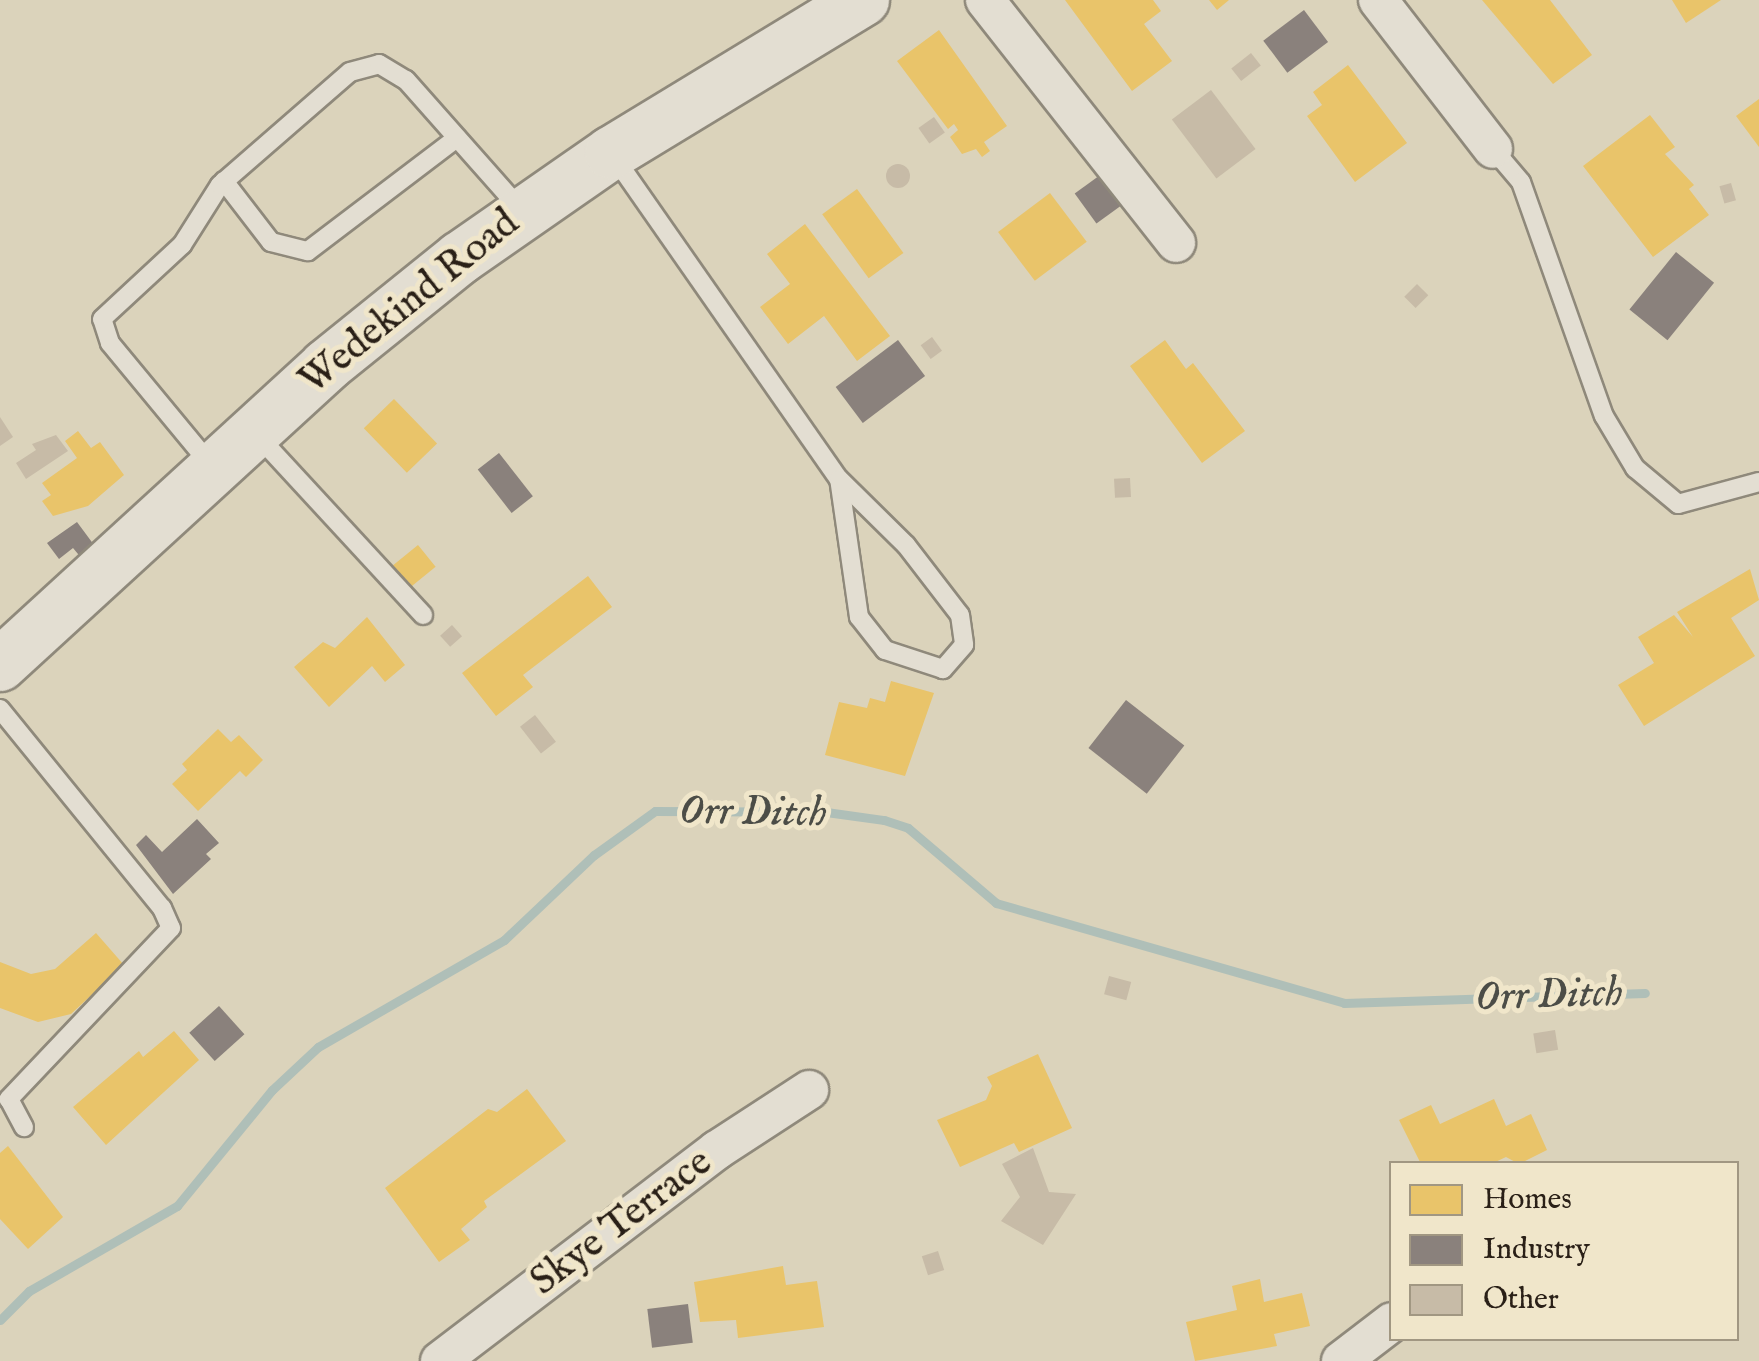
<!DOCTYPE html>
<html>
<head>
<meta charset="utf-8">
<style>
  body { margin:0 }
  #map { position:relative; width:1759px; height:1361px; overflow:hidden; background:#dbd3bb; font-family:"IM FELL English",serif }
  div>[style] { position:absolute }
  [style*='--x'] { left:calc(var(--x)*1px); top:calc(var(--y)*1px); width:calc(var(--w)*1px); rotate:calc(var(--a)*1deg) }
  .homes>* { inset:0; background:#e9c46a; transform-origin:0 0 }
  .industry>* { inset:0; background:#8a817c; transform-origin:0 0 }
  .stream>* { height:9px; margin:-4.5px; padding:0 4.5px; transform-origin:4.5px; border-radius:4.5px; background:#afbfb8 }
  .building>* { inset:0; background:#c7bba7; transform-origin:0 0 }
  .round { border-radius:50% }
  .roads { filter:drop-shadow(2px 0 #8f897b) drop-shadow(-2px 0 #8f897b) drop-shadow(0 2px #8f897b) drop-shadow(0 -2px #8f897b) }
  .lane>* { height:18px; margin:-9px; padding:0 9px; transform-origin:9px; border-radius:9px; background:#e3ded2 }
  .street>* { height:38px; margin:-19px; padding:0 19px; transform-origin:19px; border-radius:19px; background:#e3ded2 }
  .secondary>* { height:52px; margin:-26px; padding:0 26px; transform-origin:26px; border-radius:26px; background:#e3ded2 }
  span { translate:-50% -50%; white-space:nowrap; text-align:center; line-height:1.15; -webkit-text-stroke:10px #f0e6ca; paint-order:stroke }
  .street-label { font-size:40px; color:#2a2017 }
  .water-label { font-size:42px; color:#4c4d47; font-style:italic }
  .legend { position:absolute; left:1389px; top:1161px; width:350px; height:180px; box-sizing:border-box; background:#f0e6ca; border:2px solid #a19782; margin:0; padding:12px 18px; list-style:none; font-size:30px; color:#2a2017 }
  .legend li { display:flex; align-items:center; gap:20px; height:50px }
  .legend b { width:50px; border:2px solid #a19782 }
</style>
</head>
<body>
<div id="map">
  <div class="homes">
    <div style="clip-path:polygon(1065px 0,1153px 0,1161px 11px,1144px 24px,1172px 61px,1132px 91px)"></div>
    <div style="clip-path:polygon(1209px 0,1229px 0,1217px 10px)"></div>
    <div style="clip-path:polygon(1482px 0,1550px 0,1592px 55px,1553px 84px)"></div>
    <div style="clip-path:polygon(1672px 0,1721px 0,1686px 23px)"></div>
    <div style="clip-path:polygon(939px 30px,1007px 126px,984px 142px,990px 151px,982px 157px,976px 149px,962px 154px,950px 137px,958px 130px,954px 124px,948px 129px,897px 61px)"></div>
    <div style="clip-path:polygon(1348px 65px,1407px 143px,1355px 182px,1307px 116px,1322px 105px,1313px 92px)"></div>
    <div style="clip-path:polygon(1759px 99px,1759px 147px,1736px 116px)"></div>
    <div style="clip-path:polygon(1650px 115px,1675px 147px,1665px 154px,1694px 185px,1689px 189px,1709px 215px,1653px 257px,1583px 166px)"></div>
    <div style="left:857px;top:189px;width:79px;height:43px;rotate:54deg"></div>
    <div style="left:1050px;top:193px;width:61px;height:65px;rotate:53deg"></div>
    <div style="clip-path:polygon(805px 224px,890px 336px,857px 361px,824px 316px,788px 344px,760px 307px,790px 284px,767px 254px)"></div>
    <div style="clip-path:polygon(1165px 340px,1186px 369px,1193px 363px,1245px 431px,1202px 463px,1130px 366px)"></div>
    <div style="left:394px;top:399px;width:62px;height:42px;rotate:46deg"></div>
    <div style="clip-path:polygon(78px 431px,91px 448px,100px 442px,124px 475px,88px 506px,53px 516px,42px 501px,51px 495px,42px 483px,77px 458px,65px 441px)"></div>
    <div style="left:418px;top:545px;width:28px;height:40px;rotate:51deg"></div>
    <div style="clip-path:polygon(1750px 569px,1759px 600px,1731px 618px,1755px 656px,1644px 726px,1618px 685px,1654px 663px,1638px 637px,1674px 615px,1693px 637px,1677px 612px)"></div>
    <div style="clip-path:polygon(588px 576px,612px 607px,523px 675px,533px 687px,496px 716px,462px 673px)"></div>
    <div style="clip-path:polygon(367px 617px,405px 665px,385px 682px,372px 666px,329px 707px,294px 667px,323px 642px,335px 648px)"></div>
    <div style="clip-path:polygon(891px 681px,934px 693px,905px 776px,825px 755px,839px 702px,867px 708px,870px 698px,885px 702px)"></div>
    <div style="clip-path:polygon(218px 729px,231px 742px,239px 735px,263px 760px,246px 777px,240px 771px,198px 811px,172px 784px,187px 770px,182px 764px)"></div>
    <div style="clip-path:polygon(96px 933px,124px 965px,71px 1014px,38px 1022px,0 1008px,0 962px,31px 974px,55px 969px)"></div>
    <div style="clip-path:polygon(174px 1031px,199px 1060px,106px 1145px,73px 1107px,139px 1051px,143px 1057px)"></div>
    <div style="clip-path:polygon(1038px 1054px,1072px 1128px,1019px 1152px,1014px 1143px,960px 1167px,937px 1120px,986px 1100px,992px 1086px,987px 1077px)"></div>
    <div style="clip-path:polygon(527px 1089px,566px 1141px,484px 1201px,487px 1207px,461px 1229px,470px 1240px,439px 1262px,385px 1188px,488px 1109px,497px 1112px)"></div>
    <div style="clip-path:polygon(1494px 1099px,1506px 1126px,1531px 1114px,1547px 1150px,1519px 1164px,1506px 1157px,1491px 1164px,1421px 1164px,1399px 1120px,1431px 1105px,1440px 1124px)"></div>
    <div style="clip-path:polygon(8px 1146px,63px 1217px,28px 1249px,0 1219px,0 1153px)"></div>
    <div style="clip-path:polygon(783px 1266px,786px 1285px,817px 1281px,824px 1327px,738px 1338px,736px 1320px,700px 1322px,694px 1282px)"></div>
    <div style="clip-path:polygon(1260px 1279px,1264px 1302px,1302px 1293px,1310px 1326px,1274px 1334px,1277px 1346px,1195px 1361px,1186px 1322px,1237px 1310px,1232px 1286px)"></div>
  </div>
  <div class="industry">
    <div style="left:1304px;top:10px;width:40px;height:51px;rotate:53deg"></div>
    <div style="left:1103px;top:173px;width:37px;height:35px;rotate:54deg"></div>
    <div style="left:1676px;top:252px;width:49px;height:74px;rotate:39deg"></div>
    <div style="left:898px;top:340px;width:45px;height:78px;rotate:53deg"></div>
    <div style="left:499px;top:453px;width:55px;height:27px;rotate:52deg"></div>
    <div style="clip-path:polygon(77px 522px,97px 549px,83px 560px,73px 548px,59px 559px,47px 543px)"></div>
    <div style="left:1126px;top:700px;width:74px;height:61px;rotate:38deg"></div>
    <div style="clip-path:polygon(197px 819px,219px 843px,206px 854px,211px 859px,173px 894px,136px 845px,146px 835px,162px 852px)"></div>
    <div style="left:219px;top:1006px;width:38px;height:40px;rotate:48deg"></div>
    <div style="left:688px;top:1304px;width:39px;height:41px;rotate:83deg"></div>
  </div>
  <div class="stream">
    <div style="--x:0;--y:1320;--w:41;--a:-45"></div>
    <div style="--x:29;--y:1291;--w:171;--a:-29.9"></div>
    <div style="--x:177;--y:1206;--w:150;--a:-50.7"></div>
    <div style="--x:272;--y:1090;--w:63;--a:-43.1"></div>
    <div style="--x:318;--y:1047;--w:215;--a:-29.9"></div>
    <div style="--x:504;--y:940;--w:124;--a:-43.4"></div>
    <div style="--x:594;--y:855;--w:75;--a:-35.8"></div>
    <div style="--x:655;--y:811;--w:171;--a:0.3"></div>
    <div style="--x:826;--y:812;--w:59;--a:7.9"></div>
    <div style="--x:884;--y:820;--w:25;--a:18"></div>
    <div style="--x:908;--y:828;--w:116;--a:40.4"></div>
    <div style="--x:996;--y:903;--w:362;--a:16"></div>
    <div style="--x:1344;--y:1003;--w:301;--a:-1.9"></div>
  </div>
  <div class="building">
    <div style="left:1251px;top:53px;width:16px;height:25px;rotate:52deg"></div>
    <div style="left:1211px;top:90px;width:74px;height:49px;rotate:53deg"></div>
    <div style="left:934px;top:117px;width:19px;height:19px;rotate:55deg"></div>
    <div class="round" style="left:886px;top:164px;width:24px;height:24px"></div>
    <div style="left:1731px;top:183px;width:18px;height:12px;rotate:74deg"></div>
    <div style="left:1417px;top:284px;width:16px;height:18px;rotate:45deg"></div>
    <div style="left:932px;top:337px;width:17px;height:14px;rotate:54deg"></div>
    <div style="clip-path:polygon(0 417px,13px 437px,0 446px)"></div>
    <div style="clip-path:polygon(56px 435px,68px 451px,26px 479px,16px 463px,36px 450px,32px 444px)"></div>
    <div style="left:1130px;top:478px;width:19px;height:16px;rotate:87deg"></div>
    <div style="left:452px;top:625px;width:15px;height:16px;rotate:48deg"></div>
    <div style="left:535px;top:715px;width:34px;height:19px;rotate:52deg"></div>
    <div style="left:1109px;top:976px;width:23px;height:19px;rotate:15deg"></div>
    <div style="left:1555px;top:1030px;width:20px;height:22px;rotate:81deg"></div>
    <div style="clip-path:polygon(1033px 1148px,1049px 1192px,1076px 1194px,1043px 1245px,1001px 1221px,1020px 1197px,1002px 1164px)"></div>
    <div style="left:938px;top:1251px;width:20px;height:17px;rotate:72deg"></div>
  </div>
  <div class="roads">
    <div class="lane">
      <div style="--x:1493;--y:149;--w:43;--a:49.7"></div>
      <div style="--x:1521;--y:182;--w:248;--a:70.5"></div>
      <div style="--x:1604;--y:416;--w:61;--a:59.2"></div>
      <div style="--x:1635;--y:468;--w:56;--a:39.9"></div>
      <div style="--x:1678;--y:504;--w:84;--a:-15.2"></div>
      <div style="--x:614;--y:157;--w:393;--a:55.1"></div>
      <div style="--x:839;--y:479;--w:94;--a:44.6"></div>
      <div style="--x:906;--y:545;--w:88;--a:52.4"></div>
      <div style="--x:960;--y:615;--w:30;--a:82"></div>
      <div style="--x:964;--y:645;--w:32;--a:131"></div>
      <div style="--x:943;--y:669;--w:61;--a:-161.9"></div>
      <div style="--x:885;--y:650;--w:42;--a:-128.2"></div>
      <div style="--x:859;--y:617;--w:139;--a:-98.2"></div>
      <div style="--x:224;--y:181;--w:77;--a:52.4"></div>
      <div style="--x:271;--y:242;--w:38;--a:14"></div>
      <div style="--x:308;--y:251;--w:187;--a:-37.2"></div>
      <div style="--x:257;--y:435;--w:245;--a:47.3"></div>
      <div style="--x:210;--y:464;--w:157;--a:-129.6"></div>
      <div style="--x:110;--y:343;--w:25;--a:-108"></div>
      <div style="--x:102;--y:319;--w:109;--a:-42.8"></div>
      <div style="--x:182;--y:245;--w:71;--a:-57.7"></div>
      <div style="--x:220;--y:185;--w:172;--a:-41"></div>
      <div style="--x:350;--y:72;--w:30;--a:-15"></div>
      <div style="--x:379;--y:64;--w:31;--a:31"></div>
      <div style="--x:406;--y:80;--w:175;--a:48.5"></div>
      <div style="--x:0;--y:709;--w:257;--a:50.9"></div>
      <div style="--x:162;--y:908;--w:22;--a:66"></div>
      <div style="--x:171;--y:928;--w:236;--a:133.5"></div>
      <div style="--x:9;--y:1099;--w:32;--a:62"></div>
    </div>
    <div class="street">
      <div style="--x:985;--y:0;--w:309;--a:51.8"></div>
      <div style="--x:1378;--y:0;--w:188;--a:52.3"></div>
      <div style="--x:440;--y:1361;--w:348;--a:-37.3"></div>
      <div style="--x:717;--y:1150;--w:110;--a:-33.1"></div>
      <div style="--x:1341;--y:1361;--w:64;--a:-37.4"></div>
    </div>
    <div class="secondary">
      <div style="--x:0;--y:665;--w:442;--a:-42.5"></div>
      <div style="--x:326;--y:366;--w:172;--a:-38.9"></div>
      <div style="--x:460;--y:258;--w:184;--a:-34.8"></div>
      <div style="--x:611;--y:153;--w:295;--a:-31.3"></div>
    </div>
  </div>
  <div class="street-label">
    <span style="left:410px;top:303px;rotate:-39deg">Wedekind Road</span>
    <span style="left:622px;top:1223px;rotate:-37deg">Skye Terrace</span>
  </div>
  <div class="water-label">
    <span style="left:753px;top:813px;rotate:1deg">Orr Ditch</span>
    <span style="left:1549px;top:996px;rotate:-2deg">Orr Ditch</span>
  </div>
  <ul class="legend">
  <li><b style="height:28px;background:#e9c46a"></b>Homes</li>
  <li><b style="height:28px;background:#8a817c"></b>Industry</li>
  <li><b style="height:28px;background:#c7bba7"></b>Other</li>
  </ul>
</div>
</body>
</html>
